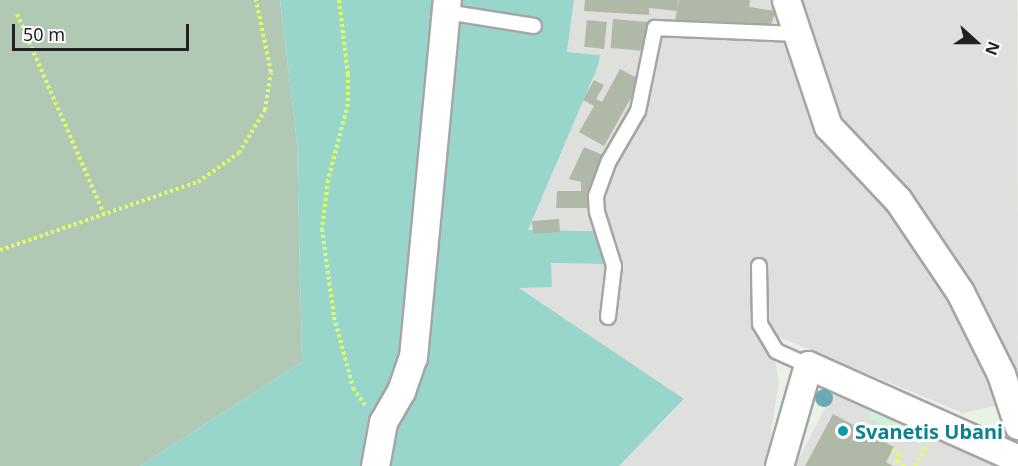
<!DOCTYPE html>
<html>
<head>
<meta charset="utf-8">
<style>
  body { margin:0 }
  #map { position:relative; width:1018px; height:466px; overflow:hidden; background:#e9f2e7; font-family:"Noto Sans",sans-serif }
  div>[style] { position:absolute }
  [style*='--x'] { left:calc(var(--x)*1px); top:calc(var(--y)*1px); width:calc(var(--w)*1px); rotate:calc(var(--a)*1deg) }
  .residential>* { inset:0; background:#dfdfde }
  .construction>* { inset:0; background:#b1c8b4 }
  .farmland>* { inset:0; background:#d1f2d8 }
  .forest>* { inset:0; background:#98d5cb }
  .building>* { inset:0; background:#b0b8a8; transform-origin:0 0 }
  .path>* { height:4px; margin-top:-2px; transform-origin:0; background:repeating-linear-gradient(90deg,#dcff6b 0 3px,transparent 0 6px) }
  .roads { filter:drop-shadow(2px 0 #a5a5a5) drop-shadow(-2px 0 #a5a5a5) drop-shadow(0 2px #a5a5a5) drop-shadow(0 -2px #a5a5a5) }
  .service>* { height:14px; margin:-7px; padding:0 7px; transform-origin:7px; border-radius:7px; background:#fff }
  .minor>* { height:27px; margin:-13.5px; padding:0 13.5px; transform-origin:13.5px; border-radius:13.5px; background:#fff }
  .trees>* { width:18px; height:18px; margin:-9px; border-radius:50%; background:#6aa9b5 }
  .dots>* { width:16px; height:16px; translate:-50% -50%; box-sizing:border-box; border:3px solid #fff; border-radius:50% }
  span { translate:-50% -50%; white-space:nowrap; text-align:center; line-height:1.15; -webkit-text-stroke:6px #fff; paint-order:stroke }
  .culture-label { font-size:20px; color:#0d838f; font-weight:700 }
  .left { translate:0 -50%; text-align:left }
  .north { position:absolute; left:946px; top:12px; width:60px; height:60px; -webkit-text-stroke:4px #fff; paint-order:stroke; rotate:111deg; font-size:16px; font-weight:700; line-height:24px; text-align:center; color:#212121 }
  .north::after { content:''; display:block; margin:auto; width:21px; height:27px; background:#212121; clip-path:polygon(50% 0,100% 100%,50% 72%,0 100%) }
  .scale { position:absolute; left:12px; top:24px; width:177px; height:27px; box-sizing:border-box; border:3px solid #212121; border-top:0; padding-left:8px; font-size:18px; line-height:21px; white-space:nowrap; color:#212121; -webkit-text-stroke:4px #fff; paint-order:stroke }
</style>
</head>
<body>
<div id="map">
  <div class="residential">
    <div style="clip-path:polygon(574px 0,778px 0,821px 133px,895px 204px,952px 289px,1004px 404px,963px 413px,772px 334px,763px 299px,757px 300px,764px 349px,775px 359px,779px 381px,766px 466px,619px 466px,684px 400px,518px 287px,551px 287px,550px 263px,605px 264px,594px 231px,528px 230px,598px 66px,599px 55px,567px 52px)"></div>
    <div style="clip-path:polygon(800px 0,1017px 0,1018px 399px,829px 106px)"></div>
    <div style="clip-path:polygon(834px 391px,1005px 466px,795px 466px)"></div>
  </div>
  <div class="construction">
    <div style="clip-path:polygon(0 0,280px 0,297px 142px,302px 362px,140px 466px,0 466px)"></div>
  </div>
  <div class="farmland">
    <div style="clip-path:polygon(874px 408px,929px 431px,921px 445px,869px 418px)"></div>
  </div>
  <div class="forest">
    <div style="clip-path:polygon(280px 0,574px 0,567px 52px,600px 55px,598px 66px,528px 230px,594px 231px,605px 264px,551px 263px,552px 287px,519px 288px,684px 399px,619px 466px,140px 466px,302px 362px,297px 142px)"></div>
  </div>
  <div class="building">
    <div style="clip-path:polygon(585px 0,678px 0,677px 11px,649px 8px,649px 15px,584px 11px)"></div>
    <div style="clip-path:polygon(679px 0,750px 0,749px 7px,776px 11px,770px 27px,675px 21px)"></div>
    <div style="left:613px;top:19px;width:35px;height:29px;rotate:5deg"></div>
    <div style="left:587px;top:20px;width:20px;height:27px;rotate:6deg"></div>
    <div style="clip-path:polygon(620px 69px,641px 80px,604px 146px,579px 132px,594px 106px,583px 100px,594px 80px,604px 85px,596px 99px,602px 102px)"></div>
    <div style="clip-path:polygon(584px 147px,605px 156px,592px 182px,592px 208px,556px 208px,557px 191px,581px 191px,581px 182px,569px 179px)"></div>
    <div style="left:559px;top:219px;width:13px;height:27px;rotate:86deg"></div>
    <div style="clip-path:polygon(833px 414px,894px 447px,886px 462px,893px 466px,805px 466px)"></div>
  </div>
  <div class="path">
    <div style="--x:339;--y:0;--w:75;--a:83.1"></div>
    <div style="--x:348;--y:74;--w:30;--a:90"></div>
    <div style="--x:348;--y:104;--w:79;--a:104.7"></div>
    <div style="--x:328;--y:180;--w:49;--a:97"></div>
    <div style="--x:322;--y:229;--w:89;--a:82.2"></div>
    <div style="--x:334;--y:317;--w:73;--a:75"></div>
    <div style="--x:353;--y:388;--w:21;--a:55"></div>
    <div style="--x:17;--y:14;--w:218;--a:66.5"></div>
    <div style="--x:0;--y:250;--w:209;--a:-19"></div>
    <div style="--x:198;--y:182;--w:50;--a:-35.3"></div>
    <div style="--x:239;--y:153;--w:50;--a:-58.8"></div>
    <div style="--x:265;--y:110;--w:38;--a:-81"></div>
    <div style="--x:271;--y:72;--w:74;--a:-101.8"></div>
    <div style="--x:892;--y:450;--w:9;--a:27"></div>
    <div style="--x:900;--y:454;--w:8;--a:113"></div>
    <div style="--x:897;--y:461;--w:9;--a:32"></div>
    <div style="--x:915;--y:466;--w:26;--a:-62"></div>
  </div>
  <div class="roads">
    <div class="service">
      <div style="--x:446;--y:12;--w:89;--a:9"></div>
      <div style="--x:759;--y:266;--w:58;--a:89"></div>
      <div style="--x:760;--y:324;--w:31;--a:59"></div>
      <div style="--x:776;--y:351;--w:35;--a:24"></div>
      <div style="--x:608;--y:317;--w:51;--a:-83.3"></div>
      <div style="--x:614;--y:266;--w:57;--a:-107.5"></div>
      <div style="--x:597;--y:212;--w:16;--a:-94"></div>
      <div style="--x:596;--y:196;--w:37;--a:-70"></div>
      <div style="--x:609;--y:161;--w:58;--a:-59.9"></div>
      <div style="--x:638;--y:111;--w:85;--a:-78.4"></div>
      <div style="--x:655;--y:28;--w:141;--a:2.4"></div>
    </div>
    <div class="minor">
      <div style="--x:786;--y:0;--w:133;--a:71.6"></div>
      <div style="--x:828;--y:126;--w:102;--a:46.6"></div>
      <div style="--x:898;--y:200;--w:111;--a:56"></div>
      <div style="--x:960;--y:292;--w:92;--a:63.4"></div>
      <div style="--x:1001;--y:374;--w:54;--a:71.6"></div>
      <div style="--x:375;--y:466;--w:45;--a:-79.7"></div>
      <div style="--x:383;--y:422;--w:36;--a:-60"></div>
      <div style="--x:401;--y:391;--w:36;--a:-71"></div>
      <div style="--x:413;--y:357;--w:359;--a:-84.6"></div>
      <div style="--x:779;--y:466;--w:105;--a:-74"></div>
      <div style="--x:808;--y:365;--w:230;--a:24.1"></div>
    </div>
  </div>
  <div class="trees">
    <div style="left:824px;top:398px"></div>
  </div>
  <div class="dots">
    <div style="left:843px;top:431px;background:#0f9aa8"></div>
  </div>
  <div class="culture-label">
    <span class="left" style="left:855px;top:431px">Svanetis Ubani</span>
  </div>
  <div class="north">N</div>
  <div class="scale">50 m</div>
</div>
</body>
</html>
